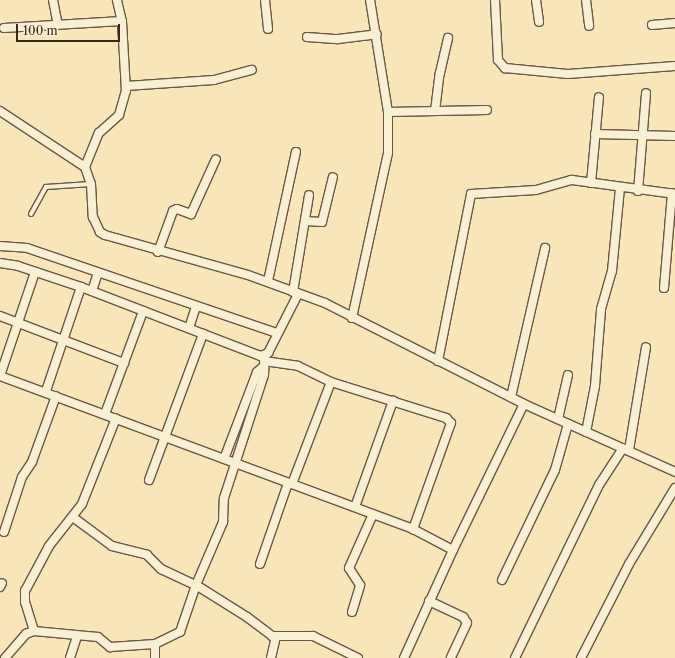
<!DOCTYPE html>
<html>
<head>
<meta charset="utf-8">
<style>
  body { margin:0 }
  #map { position:relative; width:675px; height:658px; overflow:hidden; background:#f6e6b9; font-family:"Libre Caslon Text",serif }
  div>[style] { position:absolute }
  [style*='--x'] { left:calc(var(--x)*1px); top:calc(var(--y)*1px); width:calc(var(--w)*1px); rotate:calc(var(--a)*1deg) }
  .roads { filter:drop-shadow(1px 0 #695745) drop-shadow(-1px 0 #695745) drop-shadow(0 1px #695745) drop-shadow(0 -1px #695745) }
  .service>* { height:4px; margin:-2px; padding:0 2px; transform-origin:2px; border-radius:2px; background:#f9efd2 }
  .minor>* { height:8px; margin:-4px; padding:0 4px; transform-origin:4px; border-radius:4px; background:#f9efd2 }
  span { translate:-50% -50%; white-space:nowrap; text-align:center; line-height:1.15; -webkit-text-stroke:3px #f9efd2; paint-order:stroke }
  .scale { position:absolute; left:16px; top:24px; width:104px; height:18px; box-sizing:border-box; border:2px solid #3a271e; border-top:0; padding-left:5px; font-size:12px; line-height:14px; white-space:nowrap; color:#3a271e; -webkit-text-stroke:3px #f9efd2; paint-order:stroke }
</style>
</head>
<body>
<div id="map">
  <div class="roads">
    <div class="service">
      <div style="--x:31;--y:214;--w:31;--a:-61"></div>
      <div style="--x:46;--y:187;--w:45;--a:-3.8"></div>
    </div>
    <div class="minor">
      <div style="--x:53;--y:0;--w:25;--a:79"></div>
      <div style="--x:265;--y:0;--w:29;--a:84"></div>
      <div style="--x:495;--y:0;--w:60;--a:87.1"></div>
      <div style="--x:498;--y:60;--w:11;--a:49"></div>
      <div style="--x:505;--y:68;--w:63;--a:5.4"></div>
      <div style="--x:568;--y:74;--w:107;--a:-4.3"></div>
      <div style="--x:536;--y:0;--w:22;--a:82"></div>
      <div style="--x:586;--y:0;--w:26;--a:83"></div>
      <div style="--x:652;--y:25;--w:23;--a:-5"></div>
      <div style="--x:4;--y:28;--w:118;--a:-3.4"></div>
      <div style="--x:307;--y:37;--w:31;--a:4"></div>
      <div style="--x:338;--y:39;--w:39;--a:-7"></div>
      <div style="--x:126;--y:86;--w:88;--a:-3.9"></div>
      <div style="--x:214;--y:80;--w:39;--a:-15"></div>
      <div style="--x:0;--y:111;--w:102;--a:33.4"></div>
      <div style="--x:85;--y:167;--w:18;--a:71"></div>
      <div style="--x:91;--y:184;--w:33;--a:87"></div>
      <div style="--x:93;--y:217;--w:17;--a:65"></div>
      <div style="--x:100;--y:232;--w:6;--a:31"></div>
      <div style="--x:105;--y:235;--w:148;--a:15.6"></div>
      <div style="--x:248;--y:275;--w:82;--a:20"></div>
      <div style="--x:325;--y:303;--w:223;--a:26.9"></div>
      <div style="--x:524;--y:404;--w:166;--a:24.2"></div>
      <div style="--x:435;--y:111;--w:38;--a:-83"></div>
      <div style="--x:440;--y:73;--w:36;--a:-77"></div>
      <div style="--x:388;--y:112;--w:99;--a:-1.2"></div>
      <div style="--x:595;--y:134;--w:80;--a:1.4"></div>
      <div style="--x:85;--y:167;--w:37;--a:-68"></div>
      <div style="--x:99;--y:133;--w:27;--a:-42"></div>
      <div style="--x:119;--y:115;--w:25;--a:-74"></div>
      <div style="--x:126;--y:91;--w:69;--a:-93.3"></div>
      <div style="--x:122;--y:22;--w:23;--a:-103"></div>
      <div style="--x:591;--y:183;--w:86;--a:-84.7"></div>
      <div style="--x:638;--y:191;--w:98;--a:-85.3"></div>
      <div style="--x:305;--y:221;--w:17;--a:3"></div>
      <div style="--x:322;--y:222;--w:46;--a:-76.3"></div>
      <div style="--x:0;--y:246;--w:27;--a:4"></div>
      <div style="--x:27;--y:248;--w:263;--a:18.8"></div>
      <div style="--x:158;--y:252;--w:44;--a:-69.9"></div>
      <div style="--x:173;--y:211;--w:4;--a:-27"></div>
      <div style="--x:177;--y:209;--w:15;--a:20"></div>
      <div style="--x:191;--y:214;--w:60;--a:-65.6"></div>
      <div style="--x:0;--y:263;--w:18;--a:9"></div>
      <div style="--x:18;--y:266;--w:66;--a:18.4"></div>
      <div style="--x:81;--y:287;--w:193;--a:21"></div>
      <div style="--x:261;--y:356;--w:8;--a:-23"></div>
      <div style="--x:268;--y:353;--w:66;--a:-63"></div>
      <div style="--x:268;--y:281;--w:132;--a:-77.8"></div>
      <div style="--x:664;--y:288;--w:95;--a:-85.2"></div>
      <div style="--x:92;--y:291;--w:19;--a:-72"></div>
      <div style="--x:293;--y:292;--w:98;--a:-80.6"></div>
      <div style="--x:0;--y:316;--w:133;--a:20.8"></div>
      <div style="--x:352;--y:318;--w:169;--a:-77.7"></div>
      <div style="--x:388;--y:153;--w:41;--a:-90"></div>
      <div style="--x:388;--y:112;--w:113;--a:-99.1"></div>
      <div style="--x:189;--y:328;--w:23;--a:-72"></div>
      <div style="--x:264;--y:361;--w:34;--a:8"></div>
      <div style="--x:298;--y:366;--w:37;--a:26"></div>
      <div style="--x:331;--y:382;--w:121;--a:17.4"></div>
      <div style="--x:446;--y:418;--w:7;--a:45"></div>
      <div style="--x:451;--y:423;--w:113;--a:109.7"></div>
      <div style="--x:438;--y:361;--w:170;--a:-78.8"></div>
      <div style="--x:471;--y:194;--w:65;--a:-3.5"></div>
      <div style="--x:536;--y:190;--w:37;--a:-16"></div>
      <div style="--x:572;--y:180;--w:104;--a:7.7"></div>
      <div style="--x:0;--y:376;--w:440;--a:20.3"></div>
      <div style="--x:413;--y:529;--w:45;--a:27.7"></div>
      <div style="--x:0;--y:376;--w:110;--a:-71.4"></div>
      <div style="--x:46;--y:391;--w:110;--a:-71.4"></div>
      <div style="--x:511;--y:397;--w:153;--a:-77.1"></div>
      <div style="--x:105;--y:414;--w:110;--a:-69.7"></div>
      <div style="--x:558;--y:419;--w:45;--a:-77.2"></div>
      <div style="--x:586;--y:432;--w:47;--a:-78.9"></div>
      <div style="--x:595;--y:386;--w:77;--a:-85.5"></div>
      <div style="--x:601;--y:309;--w:40;--a:-74"></div>
      <div style="--x:612;--y:271;--w:83;--a:-84.5"></div>
      <div style="--x:629;--y:450;--w:104;--a:-80.6"></div>
      <div style="--x:224;--y:459;--w:93;--a:-69.2"></div>
      <div style="--x:257;--y:372;--w:8;--a:-40"></div>
      <div style="--x:149;--y:480;--w:156;--a:-69.7"></div>
      <div style="--x:292;--y:484;--w:109;--a:-69.1"></div>
      <div style="--x:355;--y:507;--w:113;--a:-70.3"></div>
      <div style="--x:74;--y:518;--w:47;--a:36.4"></div>
      <div style="--x:112;--y:546;--w:36;--a:14"></div>
      <div style="--x:147;--y:555;--w:20;--a:45"></div>
      <div style="--x:161;--y:569;--w:38;--a:25"></div>
      <div style="--x:196;--y:585;--w:60;--a:32.1"></div>
      <div style="--x:247;--y:617;--w:31;--a:37"></div>
      <div style="--x:272;--y:636;--w:41;--a:0"></div>
      <div style="--x:313;--y:636;--w:50;--a:26.1"></div>
      <div style="--x:4;--y:532;--w:58;--a:-71.9"></div>
      <div style="--x:22;--y:477;--w:18;--a:-56"></div>
      <div style="--x:32;--y:462;--w:70;--a:-70"></div>
      <div style="--x:260;--y:564;--w:86;--a:-70.9"></div>
      <div style="--x:502;--y:580;--w:122;--a:-64.3"></div>
      <div style="--x:555;--y:470;--w:48;--a:-74.2"></div>
      <div style="--x:0;--y:587;--w:4;--a:-63"></div>
      <div style="--x:429;--y:601;--w:38;--a:25"></div>
      <div style="--x:463;--y:617;--w:7;--a:56"></div>
      <div style="--x:467;--y:623;--w:38;--a:115"></div>
      <div style="--x:352;--y:612;--w:28;--a:-73"></div>
      <div style="--x:360;--y:585;--w:20;--a:-123"></div>
      <div style="--x:349;--y:568;--w:59;--a:-66"></div>
      <div style="--x:34;--y:631;--w:30;--a:-107"></div>
      <div style="--x:25;--y:602;--w:11;--a:-90"></div>
      <div style="--x:25;--y:591;--w:51;--a:-61.9"></div>
      <div style="--x:49;--y:546;--w:53;--a:-51.8"></div>
      <div style="--x:82;--y:504;--w:92;--a:-68.4"></div>
      <div style="--x:5;--y:658;--w:32;--a:-49"></div>
      <div style="--x:26;--y:634;--w:9;--a:-21"></div>
      <div style="--x:34;--y:631;--w:64;--a:5.4"></div>
      <div style="--x:98;--y:637;--w:16;--a:40"></div>
      <div style="--x:110;--y:647;--w:45;--a:-3.8"></div>
      <div style="--x:155;--y:644;--w:28;--a:-26"></div>
      <div style="--x:180;--y:632;--w:50;--a:-71.2"></div>
      <div style="--x:196;--y:585;--w:69;--a:-66.8"></div>
      <div style="--x:223;--y:522;--w:24;--a:-88"></div>
      <div style="--x:224;--y:498;--w:129;--a:-72"></div>
      <div style="--x:264;--y:375;--w:19;--a:-87"></div>
      <div style="--x:70;--y:658;--w:23;--a:-72"></div>
      <div style="--x:155;--y:658;--w:14;--a:-90"></div>
      <div style="--x:271;--y:658;--w:22;--a:-77"></div>
      <div style="--x:404;--y:658;--w:119;--a:-65.6"></div>
      <div style="--x:453;--y:550;--w:162;--a:-64.1"></div>
      <div style="--x:515;--y:658;--w:192;--a:-64.1"></div>
      <div style="--x:599;--y:485;--w:44;--a:-57"></div>
      <div style="--x:581;--y:658;--w:106;--a:-62.9"></div>
      <div style="--x:629;--y:564;--w:89;--a:-58.8"></div>
    </div>
  </div>
  <div class="scale">100 m</div>
</div>
</body>
</html>
